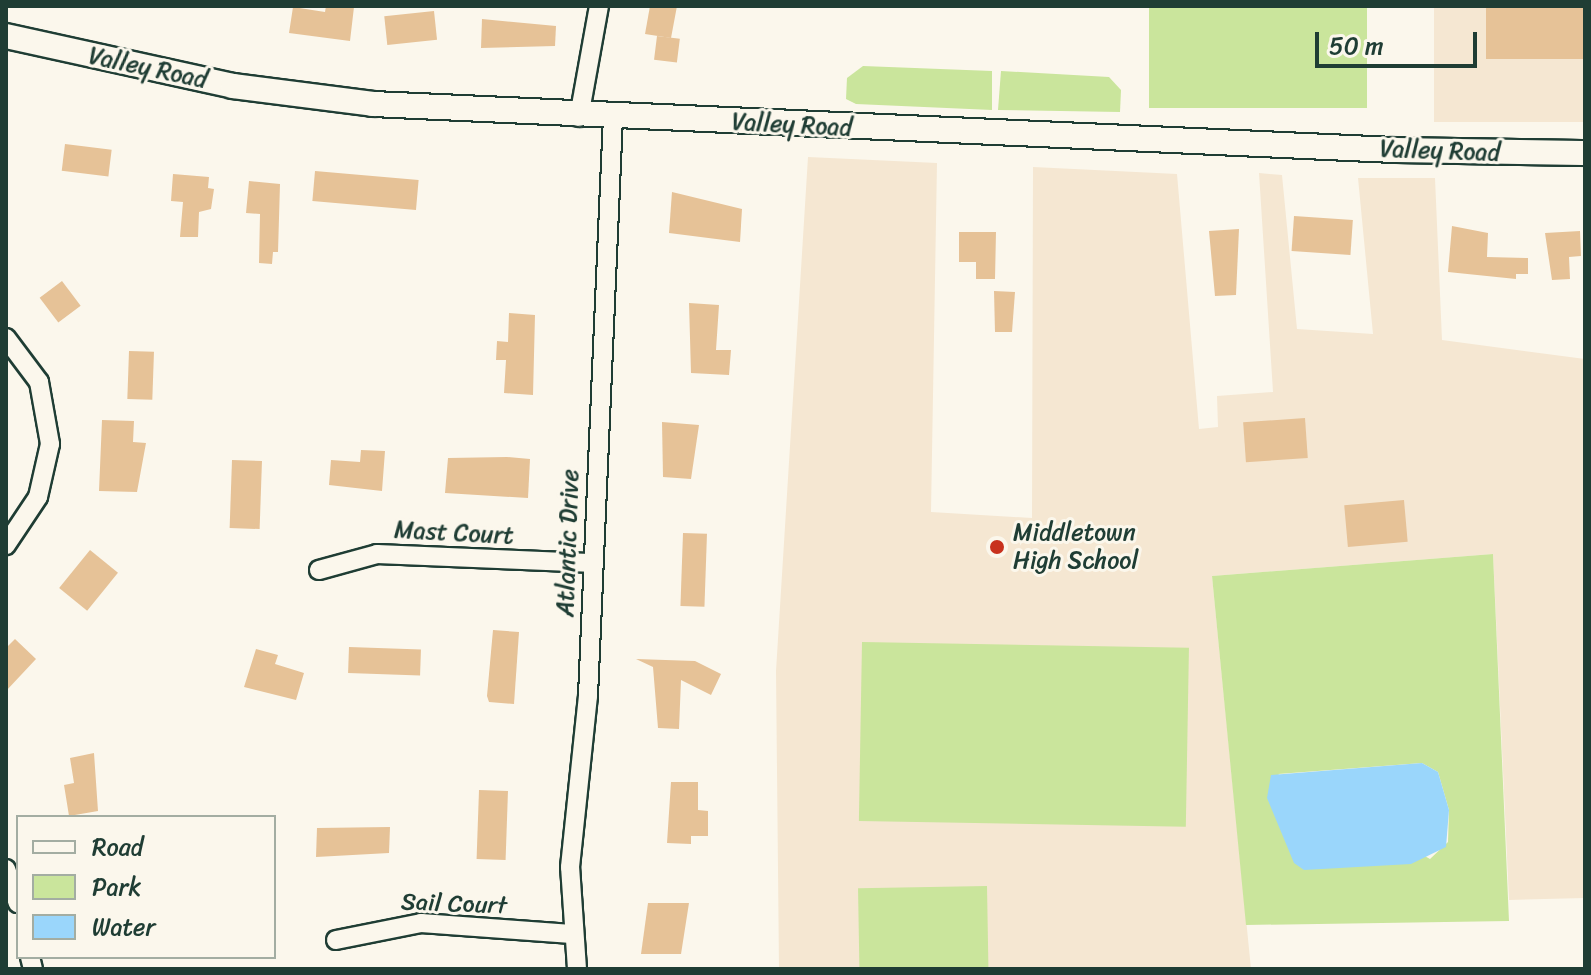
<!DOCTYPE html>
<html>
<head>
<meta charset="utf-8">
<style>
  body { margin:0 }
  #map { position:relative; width:1591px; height:975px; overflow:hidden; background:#fbf7ec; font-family:Sriracha,sans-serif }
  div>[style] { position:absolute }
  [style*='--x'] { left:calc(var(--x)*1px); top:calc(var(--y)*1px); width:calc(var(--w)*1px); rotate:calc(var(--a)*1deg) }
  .built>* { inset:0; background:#f5e7d2; transform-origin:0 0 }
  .green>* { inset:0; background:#cae59c; transform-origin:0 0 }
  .water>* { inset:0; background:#9ad6fb }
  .building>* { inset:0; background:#e6c297; transform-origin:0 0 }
  .roads { filter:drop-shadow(2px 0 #1f3d34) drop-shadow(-2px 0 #1f3d34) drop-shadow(0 2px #1f3d34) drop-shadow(0 -2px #1f3d34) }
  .minor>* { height:18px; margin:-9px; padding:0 9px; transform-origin:9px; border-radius:9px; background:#fbf7ec }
  .secondary>* { height:24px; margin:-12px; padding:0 12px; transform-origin:12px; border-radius:12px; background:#fbf7ec }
  .dots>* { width:22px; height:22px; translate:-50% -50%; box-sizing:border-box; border:4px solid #fbf7ec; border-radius:50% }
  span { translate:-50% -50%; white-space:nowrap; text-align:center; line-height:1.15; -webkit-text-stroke:6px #fbf7ec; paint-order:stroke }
  .street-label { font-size:24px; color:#1f3d34 }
  .poi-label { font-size:24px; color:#1f3d34 }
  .left { translate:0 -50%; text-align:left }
  .frame { position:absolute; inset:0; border:8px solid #1f3d34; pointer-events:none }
  .legend { position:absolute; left:16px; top:815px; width:260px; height:144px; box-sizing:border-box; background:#fbf7ec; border:2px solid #a3ada2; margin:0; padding:10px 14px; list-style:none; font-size:24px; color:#1f3d34 }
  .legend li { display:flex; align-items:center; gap:16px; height:40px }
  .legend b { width:40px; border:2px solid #a3ada2 }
  .scale { position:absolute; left:1315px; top:32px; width:162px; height:36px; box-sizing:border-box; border:4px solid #1f3d34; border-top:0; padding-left:10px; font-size:24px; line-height:28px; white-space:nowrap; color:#1f3d34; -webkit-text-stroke:6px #fbf7ec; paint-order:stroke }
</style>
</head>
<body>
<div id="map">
  <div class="built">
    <div style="left:1434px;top:6px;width:151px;height:116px"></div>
    <div style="clip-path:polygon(808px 157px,937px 163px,931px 512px,1032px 518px,1033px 167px,1177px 174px,1199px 429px,1218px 427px,1217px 396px,1273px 392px,1259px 173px,1282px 175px,1297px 329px,1373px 334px,1358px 178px,1435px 178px,1442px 340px,1585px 359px,1585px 898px,1509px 900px,1493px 554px,1212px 576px,1251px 969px,779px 969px,776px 671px)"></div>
  </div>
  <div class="green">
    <div style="left:1149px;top:6px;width:218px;height:102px"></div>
    <div style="clip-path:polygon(863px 66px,992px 71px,992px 110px,856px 104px,846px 99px,847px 78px)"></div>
    <div style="clip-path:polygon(1001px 71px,1109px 77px,1121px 90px,1120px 112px,998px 110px)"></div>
    <div style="clip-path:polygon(evenodd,1493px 554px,1509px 921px,1246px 925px,1212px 576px,1493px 554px,1422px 763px,1438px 772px,1449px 810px,1448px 842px,1430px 859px,1278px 774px,1422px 763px)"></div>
    <div style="left:862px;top:642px;width:327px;height:179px;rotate:1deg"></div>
    <div style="left:987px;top:886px;width:83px;height:129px;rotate:89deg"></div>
  </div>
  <div class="water">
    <div style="clip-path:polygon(1422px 763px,1438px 772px,1449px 810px,1446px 847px,1411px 864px,1304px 870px,1294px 863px,1267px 798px,1271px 775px)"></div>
  </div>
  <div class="building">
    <div style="clip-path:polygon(326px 6px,354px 7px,350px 41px,289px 33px,293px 7px,325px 12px)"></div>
    <div style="clip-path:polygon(650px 6px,677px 6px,671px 38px,645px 34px)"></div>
    <div style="left:1486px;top:6px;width:99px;height:53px"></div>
    <div style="left:434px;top:11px;width:29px;height:50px;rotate:84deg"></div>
    <div style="clip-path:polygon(482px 19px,556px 26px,555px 46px,481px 48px)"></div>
    <div style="left:657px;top:36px;width:23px;height:24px;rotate:7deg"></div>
    <div style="left:65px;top:144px;width:47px;height:27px;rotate:7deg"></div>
    <div style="left:315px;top:171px;width:104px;height:30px;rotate:5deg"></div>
    <div style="clip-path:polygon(173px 174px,209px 177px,208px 188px,214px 189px,211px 209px,199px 212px,198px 237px,180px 237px,183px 202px,171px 201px)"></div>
    <div style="clip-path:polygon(249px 181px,280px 184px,278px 252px,273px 252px,272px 264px,259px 263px,260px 214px,246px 213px)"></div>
    <div style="clip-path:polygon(672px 192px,742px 209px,740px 242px,669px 233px)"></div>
    <div style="left:1294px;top:216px;width:59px;height:35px;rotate:4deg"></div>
    <div style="clip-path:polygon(1452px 226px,1488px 233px,1487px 257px,1528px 258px,1528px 274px,1516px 274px,1516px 279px,1448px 272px)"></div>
    <div style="clip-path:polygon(1239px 229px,1236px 295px,1215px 296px,1209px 231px)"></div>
    <div style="clip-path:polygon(1580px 231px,1581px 256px,1569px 257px,1570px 279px,1552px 280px,1545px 233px)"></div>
    <div style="clip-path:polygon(959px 232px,996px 232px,995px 279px,976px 279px,976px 262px,959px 262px)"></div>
    <div style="left:62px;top:281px;width:31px;height:28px;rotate:53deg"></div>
    <div style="clip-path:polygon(994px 291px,1015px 292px,1012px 332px,995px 332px)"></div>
    <div style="clip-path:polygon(689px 303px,719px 305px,716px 350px,731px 350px,729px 375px,691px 373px)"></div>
    <div style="clip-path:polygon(509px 313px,535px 315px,533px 395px,504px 393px,506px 360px,496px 360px,497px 341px,508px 342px)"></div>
    <div style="left:129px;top:351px;width:25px;height:48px;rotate:2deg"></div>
    <div style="left:1305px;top:418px;width:40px;height:62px;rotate:86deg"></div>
    <div style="clip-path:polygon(102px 420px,134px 421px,133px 442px,146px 443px,137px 492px,99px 491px)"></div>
    <div style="clip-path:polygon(662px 422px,699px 425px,691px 479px,663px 477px)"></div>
    <div style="clip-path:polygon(361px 450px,385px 451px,382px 491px,329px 485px,331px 460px,360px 462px)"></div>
    <div style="clip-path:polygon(507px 457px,530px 459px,528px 498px,445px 493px,448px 458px)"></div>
    <div style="left:232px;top:460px;width:30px;height:68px;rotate:2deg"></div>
    <div style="left:1404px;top:500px;width:42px;height:60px;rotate:85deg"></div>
    <div style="left:683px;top:533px;width:24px;height:73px;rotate:2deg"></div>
    <div style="left:90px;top:550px;width:36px;height:49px;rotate:39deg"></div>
    <div style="clip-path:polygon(493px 630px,519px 632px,514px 704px,489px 702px,487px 696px)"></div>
    <div style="clip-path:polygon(15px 639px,36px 659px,6px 691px,6px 648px)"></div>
    <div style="left:349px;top:647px;width:72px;height:26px;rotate:2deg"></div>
    <div style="clip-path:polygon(256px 649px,278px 655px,275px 664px,304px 673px,296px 700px,244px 687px)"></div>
    <div style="clip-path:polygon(636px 659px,695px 661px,721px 674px,711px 695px,681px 680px,679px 729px,658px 728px,653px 667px)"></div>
    <div style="clip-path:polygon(94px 753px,98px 811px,69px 816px,64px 785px,74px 783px,70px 758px)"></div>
    <div style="clip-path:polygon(671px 782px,698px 782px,698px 810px,708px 811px,708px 836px,691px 836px,691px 844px,667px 843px)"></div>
    <div style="left:479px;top:790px;width:29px;height:69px;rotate:2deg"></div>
    <div style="clip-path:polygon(390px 827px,389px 853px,316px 857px,317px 828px)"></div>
    <div style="clip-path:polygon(648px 903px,689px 903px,681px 954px,641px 954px)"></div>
  </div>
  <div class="roads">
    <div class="minor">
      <div style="--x:579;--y:117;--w:113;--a:-79.8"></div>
      <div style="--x:6;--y:338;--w:55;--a:53.1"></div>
      <div style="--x:39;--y:382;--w:63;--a:79.9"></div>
      <div style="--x:50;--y:444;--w:54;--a:102.8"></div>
      <div style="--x:38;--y:497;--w:58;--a:123.7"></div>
      <div style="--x:319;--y:570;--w:60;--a:-15.4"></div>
      <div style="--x:377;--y:554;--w:212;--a:2.4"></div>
      <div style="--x:6;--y:869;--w:36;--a:71"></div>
      <div style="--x:336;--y:940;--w:87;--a:-11.3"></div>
      <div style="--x:421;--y:923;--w:151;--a:4.2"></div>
      <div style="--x:30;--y:957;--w:12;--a:76"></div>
      <div style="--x:577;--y:969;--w:102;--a:-93.9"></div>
      <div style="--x:570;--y:867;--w:172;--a:-84"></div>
      <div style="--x:588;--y:696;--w:580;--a:-87.53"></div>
    </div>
    <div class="secondary">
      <div style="--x:6;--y:36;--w:232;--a:12.4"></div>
      <div style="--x:233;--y:86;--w:141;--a:7.3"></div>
      <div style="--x:373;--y:104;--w:1021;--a:2.58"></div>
      <div style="--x:1393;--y:150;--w:192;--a:0.9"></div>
    </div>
  </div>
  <div class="dots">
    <div style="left:997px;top:547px;background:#c8321e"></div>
  </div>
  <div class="street-label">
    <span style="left:148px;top:68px;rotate:12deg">Valley Road</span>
    <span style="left:792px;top:125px;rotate:3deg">Valley Road</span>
    <span style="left:1440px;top:151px;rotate:2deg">Valley Road</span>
    <span style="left:454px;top:533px;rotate:3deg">Mast Court</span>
    <span style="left:568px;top:543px;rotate:-88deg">Atlantic Drive</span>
    <span style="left:454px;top:904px;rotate:2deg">Sail Court</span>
  </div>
  <div class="poi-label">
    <span class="left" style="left:1013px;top:547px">Middletown<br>High School</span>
  </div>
  <div class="frame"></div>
  <ul class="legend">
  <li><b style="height:10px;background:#fbf7ec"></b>Road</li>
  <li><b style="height:22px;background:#cae59c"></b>Park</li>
  <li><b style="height:22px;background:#9ad6fb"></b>Water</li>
  </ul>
  <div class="scale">50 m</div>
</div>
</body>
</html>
